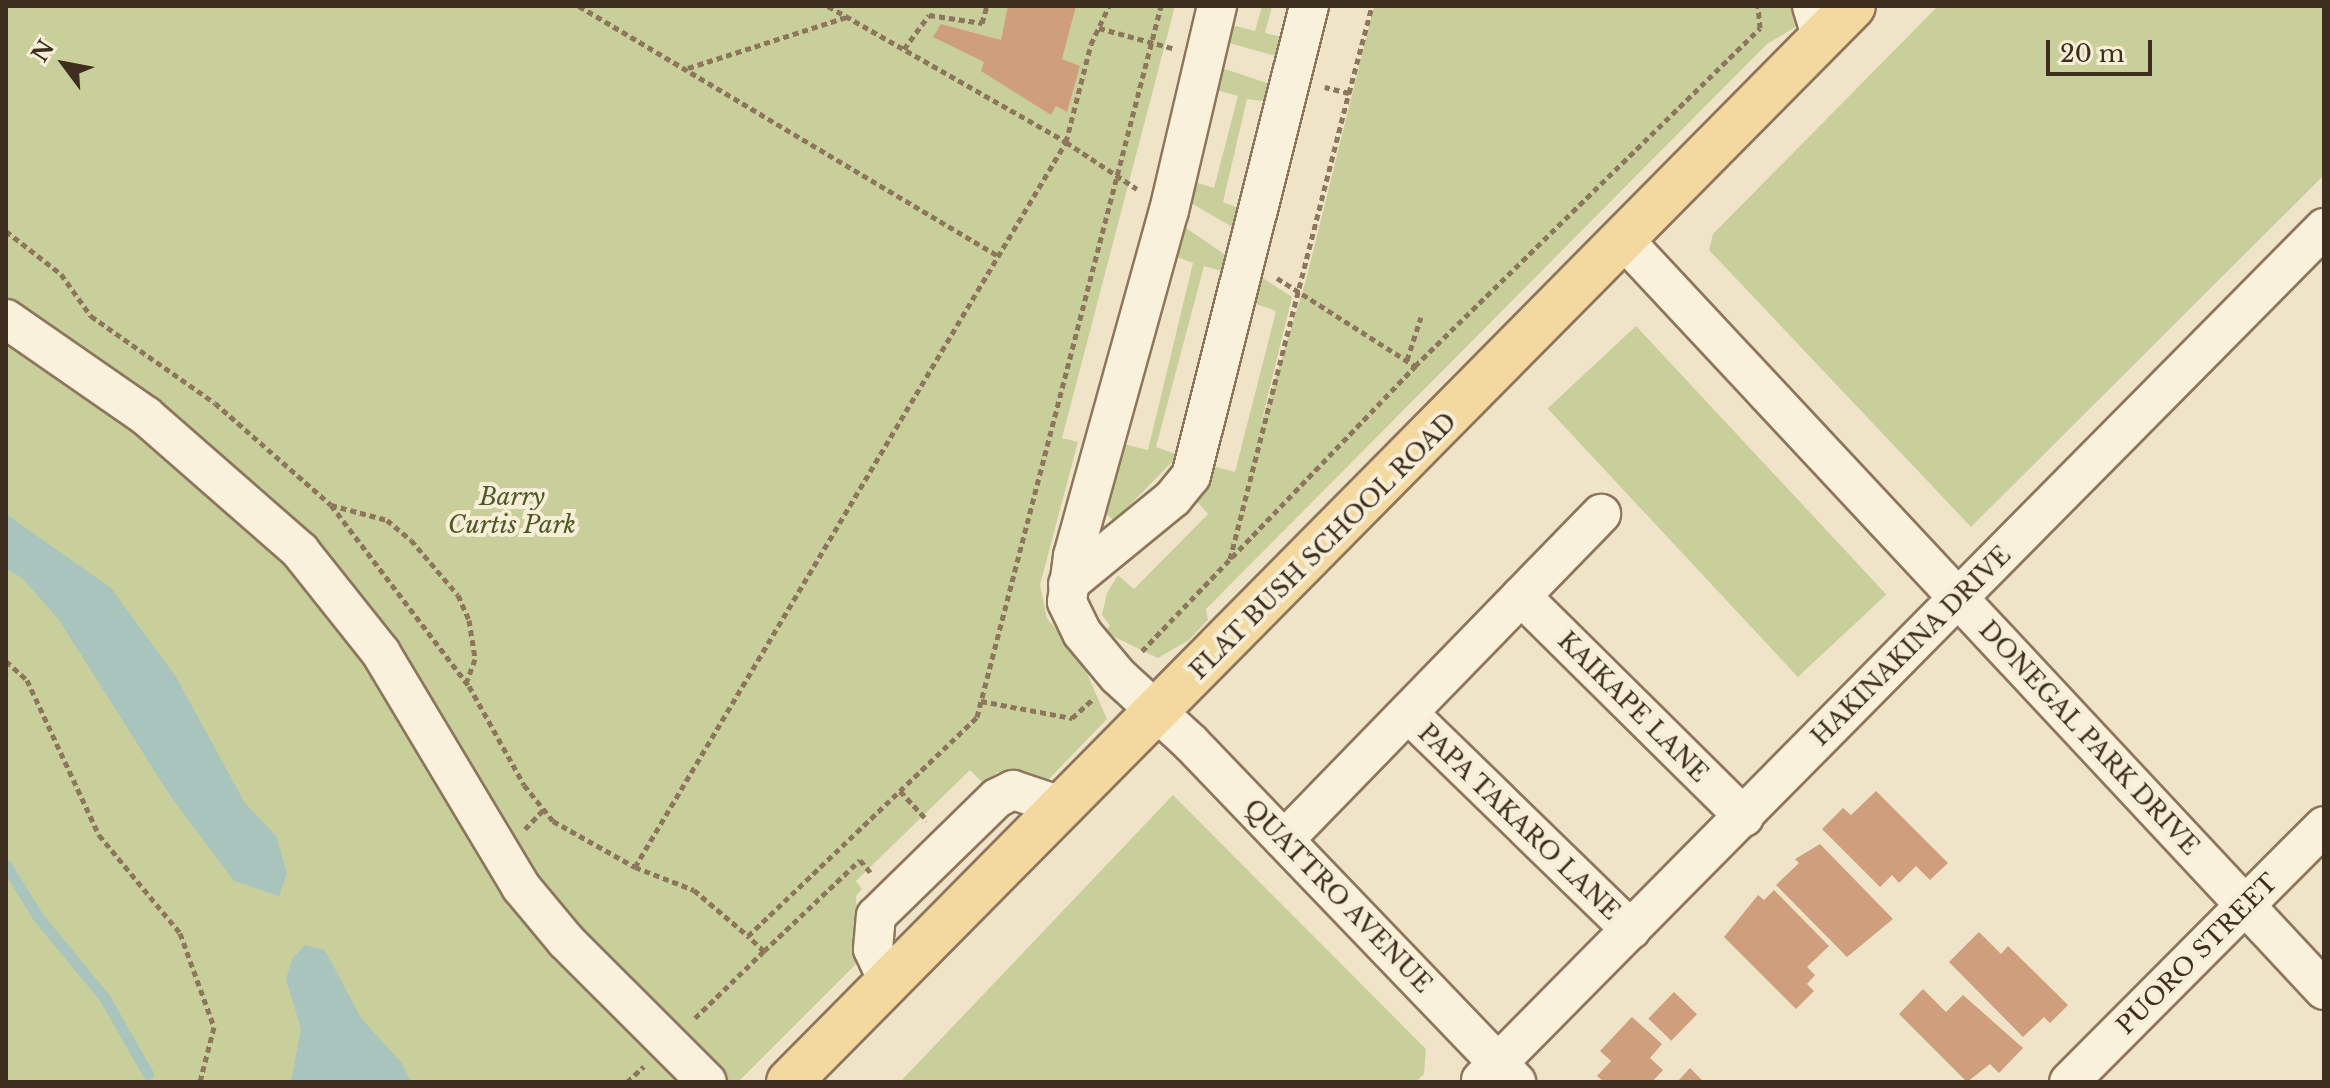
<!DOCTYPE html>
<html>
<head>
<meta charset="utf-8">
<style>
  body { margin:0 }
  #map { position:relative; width:2330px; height:1088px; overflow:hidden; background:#f0e4c8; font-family:"Libre Baskerville",serif }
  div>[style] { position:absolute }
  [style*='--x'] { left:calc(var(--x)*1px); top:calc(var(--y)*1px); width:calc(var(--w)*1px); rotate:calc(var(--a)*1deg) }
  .green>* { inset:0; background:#c9cf9b; transform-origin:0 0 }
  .water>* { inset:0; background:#a9c4bc }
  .stream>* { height:11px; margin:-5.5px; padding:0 5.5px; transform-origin:5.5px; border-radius:5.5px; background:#a9c4bc }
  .building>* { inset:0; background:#cf9f7d; transform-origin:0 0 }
  .path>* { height:5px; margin-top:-2.5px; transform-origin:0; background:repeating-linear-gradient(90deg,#8d765c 0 6px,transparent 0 10px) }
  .roads { filter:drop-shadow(2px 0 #8d765c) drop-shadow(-2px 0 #8d765c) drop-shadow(0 2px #8d765c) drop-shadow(0 -2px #8d765c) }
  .minor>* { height:38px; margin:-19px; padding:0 19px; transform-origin:19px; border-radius:19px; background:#faf1dc }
  .major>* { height:44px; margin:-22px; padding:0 22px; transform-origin:22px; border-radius:22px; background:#f3d9a0 }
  span { translate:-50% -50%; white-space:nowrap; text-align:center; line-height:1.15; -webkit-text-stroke:8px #f7eed8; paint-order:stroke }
  .park-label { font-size:24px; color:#4d5a26; font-style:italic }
  .street-label { font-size:24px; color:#3d2e20 }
  .frame { position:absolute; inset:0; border:8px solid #3d2e20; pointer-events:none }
  .north { position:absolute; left:24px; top:24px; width:80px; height:80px; -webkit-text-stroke:6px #f7eed8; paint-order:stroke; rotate:302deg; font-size:22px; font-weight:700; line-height:32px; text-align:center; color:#3d2e20 }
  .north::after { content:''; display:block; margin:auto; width:28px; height:36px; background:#3d2e20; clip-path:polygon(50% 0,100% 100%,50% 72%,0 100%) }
  .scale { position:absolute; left:2046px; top:40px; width:106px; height:36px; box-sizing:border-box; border:4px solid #3d2e20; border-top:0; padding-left:10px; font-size:24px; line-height:28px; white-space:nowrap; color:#3d2e20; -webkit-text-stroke:6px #f7eed8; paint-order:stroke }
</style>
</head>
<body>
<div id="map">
  <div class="green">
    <div style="clip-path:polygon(6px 6px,1175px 6px,1062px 438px,1078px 442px,1040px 585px,1047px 618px,1081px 660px,1107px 719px,1049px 779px,997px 772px,984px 784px,970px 770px,856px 881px,862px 889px,856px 896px,859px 961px,738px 1082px,6px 1082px)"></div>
    <div style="clip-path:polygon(1262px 6px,1272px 6px,1265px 33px,1287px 38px,1283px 58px,1229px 43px,1232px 25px,1255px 31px)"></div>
    <div style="clip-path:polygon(1374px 6px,1799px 6px,1802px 23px,1767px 44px,1206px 609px,1208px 620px,1189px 640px,1158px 658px,1104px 632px,1110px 626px,1102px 615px,1107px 593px,1118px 575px,1134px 589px,1208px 514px,1195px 499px,1213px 466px,1235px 472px,1276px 311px,1256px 304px,1261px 277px,1292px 297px,1260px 428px,1306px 280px)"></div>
    <div style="clip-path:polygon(1938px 6px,2324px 6px,2324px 175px,1971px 527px,1709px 250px,1713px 234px)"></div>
    <div style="clip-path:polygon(1222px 68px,1276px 86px,1271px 102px,1247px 99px,1223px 202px,1242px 209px,1234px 228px,1191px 203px,1195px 182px,1214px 188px,1238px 96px,1216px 90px)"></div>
    <div style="clip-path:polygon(1183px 226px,1230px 258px,1225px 272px,1204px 266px,1156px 447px,1179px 455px,1114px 521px,1106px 514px,1123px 444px,1148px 450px,1193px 263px,1174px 256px)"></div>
    <div style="left:1636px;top:326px;width:367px;height:121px;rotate:47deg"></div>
    <div style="clip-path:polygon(1173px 795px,1426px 1049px,1424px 1074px,1416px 1082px,900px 1082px)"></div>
  </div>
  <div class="water">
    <div style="clip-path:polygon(6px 514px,111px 588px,176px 677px,245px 803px,276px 836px,287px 873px,279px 896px,234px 881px,171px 797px,59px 620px,22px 578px,6px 569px)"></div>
    <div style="clip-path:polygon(305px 945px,325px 950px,361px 1018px,401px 1062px,411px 1082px,291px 1082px,301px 1029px,286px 979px,292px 959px)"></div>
  </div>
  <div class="stream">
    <div style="--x:6;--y:865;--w:61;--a:58.4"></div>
    <div style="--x:38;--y:917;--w:104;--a:50.5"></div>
    <div style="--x:104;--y:997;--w:89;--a:60.3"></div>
  </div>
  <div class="building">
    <div style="clip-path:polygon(1008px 6px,1076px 6px,1062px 59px,1080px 66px,1067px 112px,1056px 106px,1051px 115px,981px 71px,984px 62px,933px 37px,941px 24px,1001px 40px)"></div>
    <div style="clip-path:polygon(1876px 791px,1948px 863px,1930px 880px,1916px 866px,1899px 883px,1892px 875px,1880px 887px,1822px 829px,1843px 808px,1851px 815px)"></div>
    <div style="clip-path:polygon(1820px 844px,1893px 919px,1847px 957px,1776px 885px,1799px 863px,1795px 859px)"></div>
    <div style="clip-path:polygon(1774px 890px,1829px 946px,1807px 967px,1815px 975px,1807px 984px,1814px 991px,1796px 1009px,1724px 937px,1758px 895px,1764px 900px)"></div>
    <div style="clip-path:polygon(1979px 932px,2001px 954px,2008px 946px,2068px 1005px,2050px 1023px,2044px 1017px,2023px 1037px,1949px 962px)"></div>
    <div style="clip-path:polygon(1923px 989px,1946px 1012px,1963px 995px,2023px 1048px,1999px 1073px,1990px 1064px,1967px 1082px,1899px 1014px)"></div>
    <div style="left:1674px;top:992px;width:32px;height:37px;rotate:44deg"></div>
    <div style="clip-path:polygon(1632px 1017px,1662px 1044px,1650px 1058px,1663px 1070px,1652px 1082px,1604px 1082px,1597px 1076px,1611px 1061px,1600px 1051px)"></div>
    <div style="clip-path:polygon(1690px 1068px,1704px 1082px,1677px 1082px)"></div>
  </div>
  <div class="path">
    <div style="--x:579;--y:6;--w:489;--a:30.8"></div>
    <div style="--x:828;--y:6;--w:274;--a:29.7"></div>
    <div style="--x:1066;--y:142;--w:85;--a:33.5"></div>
    <div style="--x:1099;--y:28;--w:76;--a:15.3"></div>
    <div style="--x:904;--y:49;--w:42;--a:-53.7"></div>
    <div style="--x:929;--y:15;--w:54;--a:8.6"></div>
    <div style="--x:982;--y:23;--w:18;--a:-74"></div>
    <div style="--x:688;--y:68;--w:167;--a:-17.8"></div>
    <div style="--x:1349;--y:93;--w:90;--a:-75.2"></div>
    <div style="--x:6;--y:231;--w:70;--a:38"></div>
    <div style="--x:61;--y:274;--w:52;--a:54.5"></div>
    <div style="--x:91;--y:316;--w:151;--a:35.1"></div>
    <div style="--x:215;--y:403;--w:154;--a:41.3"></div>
    <div style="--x:331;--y:505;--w:228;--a:52.7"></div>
    <div style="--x:469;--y:686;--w:113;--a:60.9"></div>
    <div style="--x:524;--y:785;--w:46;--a:51.1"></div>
    <div style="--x:553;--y:821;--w:94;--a:29.3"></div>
    <div style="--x:635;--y:867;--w:63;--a:21.3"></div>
    <div style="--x:694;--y:890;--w:71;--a:40.4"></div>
    <div style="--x:748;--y:936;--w:317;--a:-43.7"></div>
    <div style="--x:977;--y:717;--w:734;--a:-75.49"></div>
    <div style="--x:1277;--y:278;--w:164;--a:32.5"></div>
    <div style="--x:1415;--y:366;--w:483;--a:-44.4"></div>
    <div style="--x:1760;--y:28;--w:22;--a:-95"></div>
    <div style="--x:1407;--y:360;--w:45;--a:-72"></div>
    <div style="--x:331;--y:505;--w:58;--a:15"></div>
    <div style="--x:387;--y:520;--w:31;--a:40"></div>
    <div style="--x:411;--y:540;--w:72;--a:49.5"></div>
    <div style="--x:458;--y:595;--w:27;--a:66"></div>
    <div style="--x:469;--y:620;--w:39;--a:81"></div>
    <div style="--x:475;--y:659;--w:23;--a:110"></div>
    <div style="--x:1230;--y:559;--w:481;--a:-75.7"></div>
    <div style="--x:1349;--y:93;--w:25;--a:-166"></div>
    <div style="--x:1142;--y:651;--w:395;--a:-46.2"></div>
    <div style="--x:6;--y:661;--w:28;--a:42"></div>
    <div style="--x:27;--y:680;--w:171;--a:65.1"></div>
    <div style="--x:99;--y:835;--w:127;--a:50.4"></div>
    <div style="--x:180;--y:933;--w:100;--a:70.1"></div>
    <div style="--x:214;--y:1027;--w:57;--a:104.3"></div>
    <div style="--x:981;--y:701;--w:93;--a:10.6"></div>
    <div style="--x:1072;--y:718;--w:27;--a:-42"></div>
    <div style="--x:900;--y:791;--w:40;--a:47"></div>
    <div style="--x:525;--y:829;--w:28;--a:-46"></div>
    <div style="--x:635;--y:867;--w:843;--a:-59.27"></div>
    <div style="--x:1066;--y:142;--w:101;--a:-75.7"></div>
    <div style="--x:1091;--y:44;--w:42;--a:-64.7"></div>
    <div style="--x:764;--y:951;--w:132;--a:-43.5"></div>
    <div style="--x:860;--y:860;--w:16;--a:50"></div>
    <div style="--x:695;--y:1018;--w:96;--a:-44.2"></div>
    <div style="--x:764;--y:951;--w:22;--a:-137"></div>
    <div style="--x:627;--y:1082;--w:23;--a:-43"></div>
  </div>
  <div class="roads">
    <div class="minor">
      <div style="--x:1217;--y:6;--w:210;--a:103.2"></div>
      <div style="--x:1169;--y:210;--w:359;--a:105.5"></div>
      <div style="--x:1073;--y:556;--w:46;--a:97.4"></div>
      <div style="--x:1067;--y:602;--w:34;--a:64"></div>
      <div style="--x:1082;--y:633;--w:56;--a:50.1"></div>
      <div style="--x:1118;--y:676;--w:99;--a:42.5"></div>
      <div style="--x:1191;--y:743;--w:470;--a:46.2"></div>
      <div style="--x:1812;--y:6;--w:34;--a:73"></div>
      <div style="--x:1624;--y:240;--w:1026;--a:46.97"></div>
      <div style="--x:6;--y:319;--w:170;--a:34.7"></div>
      <div style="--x:146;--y:416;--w:205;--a:41.2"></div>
      <div style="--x:300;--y:551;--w:130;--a:51.5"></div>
      <div style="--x:381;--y:653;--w:273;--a:59.1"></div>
      <div style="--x:521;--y:887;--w:70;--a:50.2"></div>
      <div style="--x:566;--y:941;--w:199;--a:45"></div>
      <div style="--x:1068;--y:584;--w:136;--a:-39.3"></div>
      <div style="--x:1173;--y:498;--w:28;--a:-51"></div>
      <div style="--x:1191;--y:476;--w:485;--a:-75.9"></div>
      <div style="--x:1521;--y:596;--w:314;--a:44.7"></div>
      <div style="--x:1408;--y:713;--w:311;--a:44.2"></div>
      <div style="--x:1284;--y:840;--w:455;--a:-45.8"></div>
      <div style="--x:887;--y:979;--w:33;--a:-115"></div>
      <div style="--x:873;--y:949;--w:33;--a:-85"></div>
      <div style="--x:876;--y:916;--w:169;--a:-44.3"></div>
      <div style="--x:997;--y:798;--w:18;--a:-27"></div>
      <div style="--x:1013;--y:790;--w:54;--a:18.4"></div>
      <div style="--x:1481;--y:1080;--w:1199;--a:-45.3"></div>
      <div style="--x:2069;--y:1082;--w:361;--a:-45.1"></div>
    </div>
    <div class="major">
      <div style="--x:789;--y:1082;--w:1513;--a:-45.32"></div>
    </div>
  </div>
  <div class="park-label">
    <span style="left:512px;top:511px">Barry<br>Curtis Park</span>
  </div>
  <div class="street-label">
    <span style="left:1323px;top:546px;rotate:-45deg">FLAT BUSH SCHOOL ROAD</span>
    <span style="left:1911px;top:646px;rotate:-45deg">HAKINAKINA DRIVE</span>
    <span style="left:1633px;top:707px;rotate:45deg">KAIKAPE LANE</span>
    <span style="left:2089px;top:738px;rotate:47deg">DONEGAL PARK DRIVE</span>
    <span style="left:1519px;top:822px;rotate:44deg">PAPA TAKARO LANE</span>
    <span style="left:1338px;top:896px;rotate:46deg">QUATTRO AVENUE</span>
    <span style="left:2197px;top:954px;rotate:-45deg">PUORO STREET</span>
  </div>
  <div class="frame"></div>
  <div class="north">N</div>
  <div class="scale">20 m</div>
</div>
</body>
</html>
